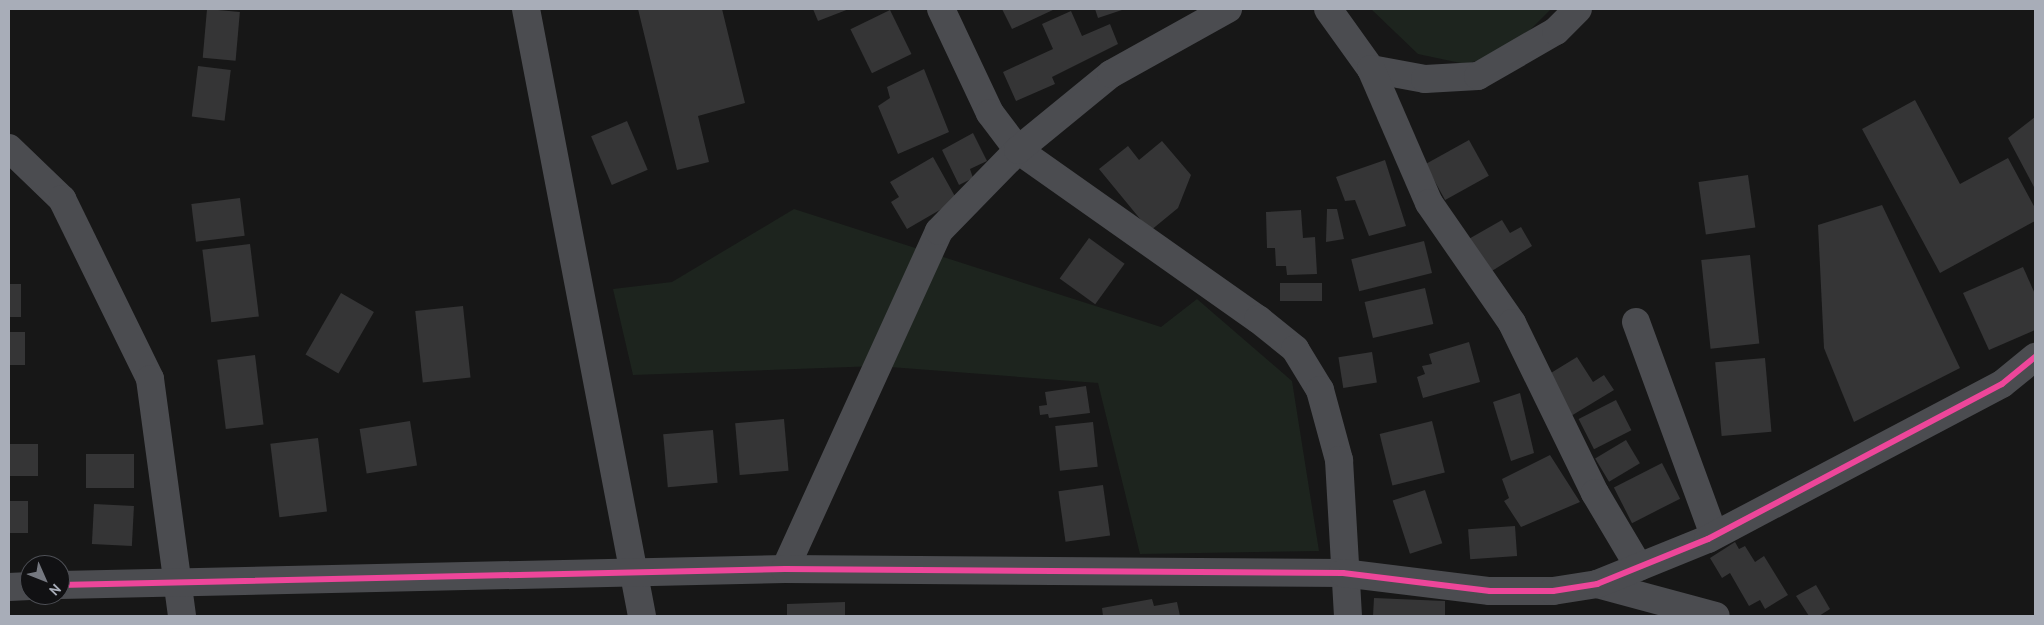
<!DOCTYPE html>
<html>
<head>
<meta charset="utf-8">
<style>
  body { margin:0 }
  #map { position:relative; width:2044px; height:625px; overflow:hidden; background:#171717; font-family:"PT Sans",sans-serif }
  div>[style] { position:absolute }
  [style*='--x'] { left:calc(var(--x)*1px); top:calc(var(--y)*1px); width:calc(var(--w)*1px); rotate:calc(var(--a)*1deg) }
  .green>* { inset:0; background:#1d241e }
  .building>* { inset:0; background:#353536; transform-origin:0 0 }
  .minor>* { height:28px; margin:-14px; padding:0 14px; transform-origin:14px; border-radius:14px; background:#4b4c50 }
  .cycleway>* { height:6px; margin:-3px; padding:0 3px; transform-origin:3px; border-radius:3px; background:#ed469a }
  span { translate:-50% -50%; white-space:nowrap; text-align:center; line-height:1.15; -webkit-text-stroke:4px #111113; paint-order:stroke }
  .frame { position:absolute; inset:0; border:10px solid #a8adb8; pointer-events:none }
  .north { position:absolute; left:20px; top:555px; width:50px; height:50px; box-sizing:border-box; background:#111113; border:1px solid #4d4f55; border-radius:50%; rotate:134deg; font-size:14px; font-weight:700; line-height:20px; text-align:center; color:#a8adb8 }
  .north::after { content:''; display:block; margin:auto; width:18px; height:22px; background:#757880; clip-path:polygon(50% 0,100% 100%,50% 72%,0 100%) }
</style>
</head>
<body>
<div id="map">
  <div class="green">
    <div style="clip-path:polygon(1371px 9px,1551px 9px,1507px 53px,1465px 64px,1418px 54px)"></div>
    <div style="clip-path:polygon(794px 209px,1161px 327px,1197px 299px,1292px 381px,1319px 551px,1140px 554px,1098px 383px,877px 366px,633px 375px,613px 289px,672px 282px)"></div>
  </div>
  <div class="building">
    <div style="left:207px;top:9px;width:33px;height:49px;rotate:5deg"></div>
    <div style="clip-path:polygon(638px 9px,722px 9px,745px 103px,698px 116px,709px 162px,677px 170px)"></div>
    <div style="clip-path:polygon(813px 9px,849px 9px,818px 21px)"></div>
    <div style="clip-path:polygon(1002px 9px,1055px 9px,1012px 29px)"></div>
    <div style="clip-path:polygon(1095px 9px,1125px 9px,1098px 18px)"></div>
    <div style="left:890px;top:10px;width:49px;height:44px;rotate:64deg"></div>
    <div style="clip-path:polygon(1071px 11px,1082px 36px,1110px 24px,1118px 44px,1052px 77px,1055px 84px,1016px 101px,1003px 72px,1053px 49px,1042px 24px)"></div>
    <div style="left:198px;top:66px;width:33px;height:51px;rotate:7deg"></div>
    <div style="clip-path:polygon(924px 69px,949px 132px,898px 154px,878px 106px,890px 98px,887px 87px)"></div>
    <div style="clip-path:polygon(1915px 100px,1960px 184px,2008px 158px,2035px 208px,2035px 221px,1940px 273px,1862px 129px)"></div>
    <div style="clip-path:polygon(2035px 117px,2035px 189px,2008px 138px)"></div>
    <div style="left:627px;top:121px;width:53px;height:39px;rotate:67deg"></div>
    <div style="clip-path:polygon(973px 133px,987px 161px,970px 169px,973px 178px,959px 185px,942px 150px)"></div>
    <div style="left:1469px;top:140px;width:41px;height:50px;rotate:61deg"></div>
    <div style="clip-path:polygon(1162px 141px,1191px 175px,1178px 208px,1150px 231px,1099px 169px,1128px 146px,1139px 160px)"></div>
    <div style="clip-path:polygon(933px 157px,957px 200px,907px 229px,891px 202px,899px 197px,890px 182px)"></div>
    <div style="clip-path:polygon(1385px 160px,1406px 226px,1369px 236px,1355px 200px,1345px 201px,1336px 177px)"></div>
    <div style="left:1748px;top:175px;width:53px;height:50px;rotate:82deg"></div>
    <div style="left:240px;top:198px;width:38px;height:49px;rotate:83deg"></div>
    <div style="clip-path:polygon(1882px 205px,1960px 368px,1854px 422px,1824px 348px,1818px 225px)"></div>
    <div style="clip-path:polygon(1327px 209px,1337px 209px,1344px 239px,1326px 242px)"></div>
    <div style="clip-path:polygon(1301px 210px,1303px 238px,1315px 237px,1317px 274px,1287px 275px,1286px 266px,1276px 266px,1275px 248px,1267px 248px,1266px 212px)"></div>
    <div style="clip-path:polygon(1502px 220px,1510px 233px,1521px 227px,1532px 246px,1487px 274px,1467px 240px)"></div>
    <div style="left:1089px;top:238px;width:44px;height:50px;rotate:36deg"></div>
    <div style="left:1424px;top:241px;width:33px;height:75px;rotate:76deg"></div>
    <div style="left:250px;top:244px;width:73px;height:48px;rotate:83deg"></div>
    <div style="left:1750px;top:255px;width:89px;height:49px;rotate:84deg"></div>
    <div style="clip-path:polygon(2023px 267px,2035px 294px,2035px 330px,1989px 350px,1963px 293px)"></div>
    <div style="left:1322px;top:283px;width:18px;height:42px;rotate:90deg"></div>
    <div style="left:9px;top:284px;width:12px;height:33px"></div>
    <div style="left:1425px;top:288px;width:37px;height:62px;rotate:77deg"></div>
    <div style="left:341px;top:293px;width:38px;height:71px;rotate:30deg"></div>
    <div style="left:463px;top:306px;width:72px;height:48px;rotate:84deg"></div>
    <div style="left:9px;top:332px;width:16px;height:33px"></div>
    <div style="clip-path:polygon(1469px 342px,1480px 382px,1423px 398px,1417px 377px,1425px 374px,1422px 366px,1432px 364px,1429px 354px)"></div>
    <div style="left:1372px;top:352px;width:31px;height:34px;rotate:81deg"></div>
    <div style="left:255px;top:355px;width:70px;height:38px;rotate:83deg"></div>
    <div style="clip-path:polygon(1577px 357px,1593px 382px,1604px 375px,1614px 390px,1571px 416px,1546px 376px)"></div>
    <div style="left:1765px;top:358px;width:74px;height:50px;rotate:85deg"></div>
    <div style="clip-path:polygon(1086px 386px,1090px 413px,1049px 418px,1048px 414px,1040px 415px,1039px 406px,1047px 405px,1045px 392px)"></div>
    <div style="clip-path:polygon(1520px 393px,1534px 453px,1511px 461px,1493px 402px)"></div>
    <div style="left:1616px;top:400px;width:34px;height:42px;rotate:63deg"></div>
    <div style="left:784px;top:419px;width:52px;height:49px;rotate:85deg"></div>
    <div style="left:410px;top:421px;width:45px;height:51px;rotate:81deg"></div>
    <div style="left:1432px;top:421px;width:53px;height:54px;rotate:76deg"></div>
    <div style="left:1093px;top:422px;width:45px;height:38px;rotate:84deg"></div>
    <div style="left:713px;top:430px;width:53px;height:50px;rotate:85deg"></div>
    <div style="left:318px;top:438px;width:74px;height:48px;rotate:83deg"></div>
    <div style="left:1626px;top:440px;width:27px;height:36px;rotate:59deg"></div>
    <div style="left:9px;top:444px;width:29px;height:32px"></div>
    <div style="left:86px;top:454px;width:48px;height:34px"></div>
    <div style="clip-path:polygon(1550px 455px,1580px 502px,1521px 527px,1504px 501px,1509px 498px,1502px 479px)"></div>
    <div style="left:1662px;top:463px;width:40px;height:54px;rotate:63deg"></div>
    <div style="left:1103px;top:485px;width:51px;height:45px;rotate:82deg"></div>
    <div style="left:1425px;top:490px;width:56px;height:34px;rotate:72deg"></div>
    <div style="left:9px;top:501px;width:19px;height:32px"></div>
    <div style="left:94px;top:504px;width:40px;height:40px;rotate:3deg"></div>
    <div style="left:1515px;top:526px;width:30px;height:47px;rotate:86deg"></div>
    <div style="clip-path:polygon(1735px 542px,1739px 549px,1745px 546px,1755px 562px,1764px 556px,1788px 595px,1765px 609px,1760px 600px,1749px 606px,1730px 573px,1722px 578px,1710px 558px)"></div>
    <div style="clip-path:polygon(1816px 585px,1830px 609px,1819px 616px,1809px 616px,1796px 596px)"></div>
    <div style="clip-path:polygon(1374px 598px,1445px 601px,1445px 616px,1373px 616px)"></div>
    <div style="clip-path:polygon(1152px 599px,1154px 606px,1177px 602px,1180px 616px,1103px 616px,1102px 608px)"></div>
    <div style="clip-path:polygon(845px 602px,845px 616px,787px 616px,787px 604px)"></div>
  </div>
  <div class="minor">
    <div style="--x:526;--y:9;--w:618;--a:79.18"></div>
    <div style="--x:941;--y:9;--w:115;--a:64.8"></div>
    <div style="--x:990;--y:113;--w:46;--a:52.9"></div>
    <div style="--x:1018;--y:150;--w:294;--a:35.2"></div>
    <div style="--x:1258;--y:319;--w:48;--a:39"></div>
    <div style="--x:1295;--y:349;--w:48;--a:58.6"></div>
    <div style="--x:1320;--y:390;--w:73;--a:74.8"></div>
    <div style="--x:1339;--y:460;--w:156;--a:86.7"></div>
    <div style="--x:1328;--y:9;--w:74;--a:54.4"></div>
    <div style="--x:1371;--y:69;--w:55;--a:10.5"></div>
    <div style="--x:1425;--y:79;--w:53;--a:-3.2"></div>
    <div style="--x:1478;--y:76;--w:90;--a:-30"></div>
    <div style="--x:1556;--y:31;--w:31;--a:-45"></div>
    <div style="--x:1371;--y:69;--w:146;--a:66.6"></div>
    <div style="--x:1429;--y:203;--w:146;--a:55.3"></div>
    <div style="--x:1512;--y:323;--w:189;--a:64"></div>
    <div style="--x:1595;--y:493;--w:86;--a:59.3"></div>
    <div style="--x:9;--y:148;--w:74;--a:43.9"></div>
    <div style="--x:62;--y:199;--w:200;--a:63.9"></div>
    <div style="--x:150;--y:379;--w:239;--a:82.3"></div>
    <div style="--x:1636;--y:322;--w:227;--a:69.9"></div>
    <div style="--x:785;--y:569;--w:371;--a:-65.5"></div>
    <div style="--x:939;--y:231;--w:113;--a:-45.7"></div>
    <div style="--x:1018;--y:150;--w:120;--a:-39.3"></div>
    <div style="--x:1111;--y:74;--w:134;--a:-29.1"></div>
    <div style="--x:1597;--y:584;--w:123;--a:15.1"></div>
    <div style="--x:60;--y:585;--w:725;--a:-1.26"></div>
    <div style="--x:785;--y:569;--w:558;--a:0.41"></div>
    <div style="--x:1343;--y:573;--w:148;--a:7"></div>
    <div style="--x:1490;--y:591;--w:63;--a:0"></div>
    <div style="--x:1553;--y:591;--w:45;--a:-9"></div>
    <div style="--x:1597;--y:584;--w:120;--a:-22.1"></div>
    <div style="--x:1708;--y:539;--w:332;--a:-27.8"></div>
    <div style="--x:2002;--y:384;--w:43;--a:-39.3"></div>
    <div style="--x:9;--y:587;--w:21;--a:-3"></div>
  </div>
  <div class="cycleway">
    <div style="--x:60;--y:585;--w:725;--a:-1.26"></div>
    <div style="--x:785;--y:569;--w:558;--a:0.41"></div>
    <div style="--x:1343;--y:573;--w:148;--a:7"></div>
    <div style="--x:1490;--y:591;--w:63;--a:0"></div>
    <div style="--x:1553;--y:591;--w:45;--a:-9"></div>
    <div style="--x:1597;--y:584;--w:120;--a:-22.1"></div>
    <div style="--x:1708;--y:539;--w:332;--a:-27.8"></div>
    <div style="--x:2002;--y:384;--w:43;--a:-39.3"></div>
  </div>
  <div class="frame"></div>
  <div class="north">N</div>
</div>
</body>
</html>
